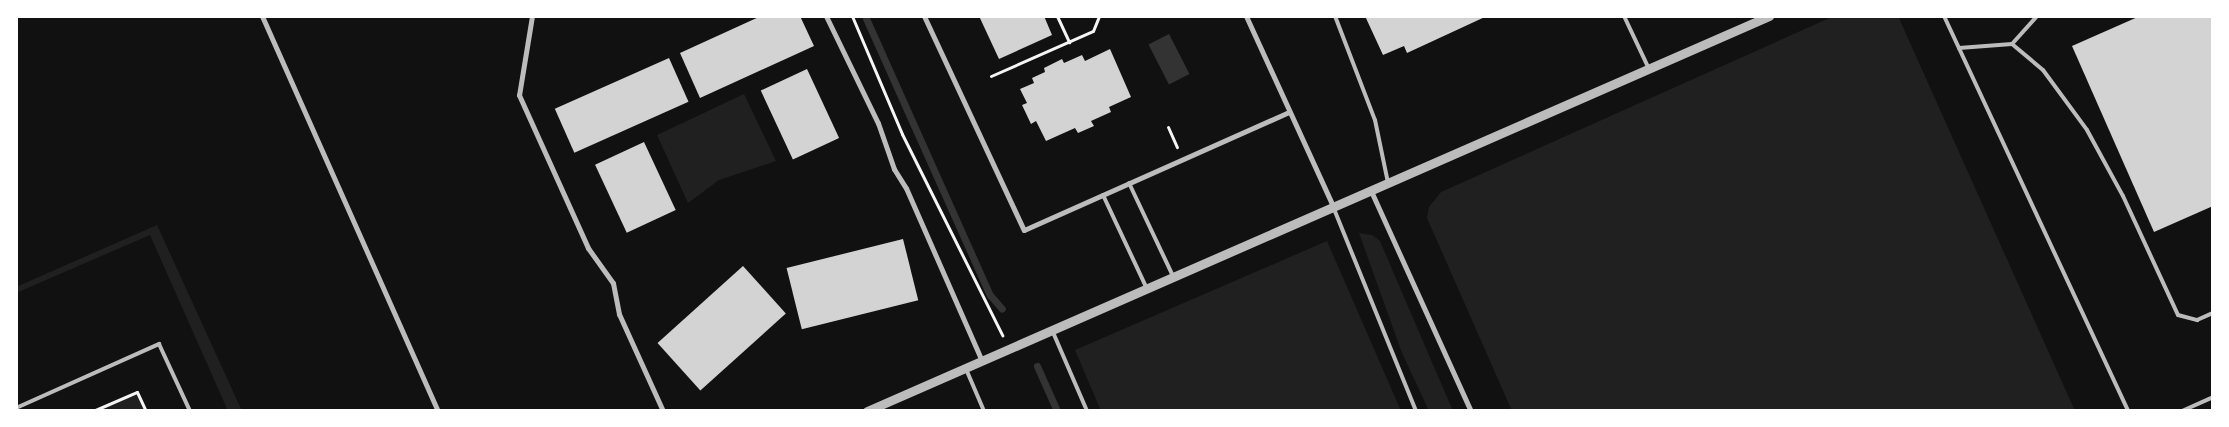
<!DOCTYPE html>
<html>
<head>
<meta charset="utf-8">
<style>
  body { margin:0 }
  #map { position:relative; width:2229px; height:427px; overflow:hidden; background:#111; font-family:"Roboto Serif",serif }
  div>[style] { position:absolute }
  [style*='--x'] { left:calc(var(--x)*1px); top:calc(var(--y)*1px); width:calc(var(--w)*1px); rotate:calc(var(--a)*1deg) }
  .green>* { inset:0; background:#202020 }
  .water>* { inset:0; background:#333; transform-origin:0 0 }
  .stream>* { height:7px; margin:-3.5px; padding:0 3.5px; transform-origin:3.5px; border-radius:3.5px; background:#333 }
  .building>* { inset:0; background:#d3d3d3; transform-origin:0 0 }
  .path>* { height:3px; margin:-1.5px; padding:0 1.5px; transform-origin:1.5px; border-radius:1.5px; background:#f5f5f5 }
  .service>* { height:4px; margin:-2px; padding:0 2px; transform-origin:2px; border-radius:2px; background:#bcbcbc }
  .minor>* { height:5px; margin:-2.5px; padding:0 2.5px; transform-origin:2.5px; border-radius:2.5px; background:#bcbcbc }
  .tertiary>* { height:9px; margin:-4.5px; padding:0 4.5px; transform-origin:4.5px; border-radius:4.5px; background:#bcbcbc }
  span { translate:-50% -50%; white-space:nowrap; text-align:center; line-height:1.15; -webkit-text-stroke:4.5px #fff; paint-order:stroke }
  .frame { position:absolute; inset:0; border:18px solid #fff; pointer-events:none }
</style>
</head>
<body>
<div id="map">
  <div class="green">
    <div style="clip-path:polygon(1834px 16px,1898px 16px,2075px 411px,1512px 411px,1427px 218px,1429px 207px,1441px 192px)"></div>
    <div style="clip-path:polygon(744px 94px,776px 161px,719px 180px,688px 203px,657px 135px)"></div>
    <div style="clip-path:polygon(157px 225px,242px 411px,228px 411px,150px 235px,16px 293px,16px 287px)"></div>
    <div style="clip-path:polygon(1359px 233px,1372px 235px,1380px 241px,1453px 411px,1429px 411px,1402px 353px)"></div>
    <div style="clip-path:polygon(1327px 241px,1401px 411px,1101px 411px,1075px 350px)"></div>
    <div style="clip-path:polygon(137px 392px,146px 411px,93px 411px)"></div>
  </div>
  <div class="water">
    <div style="left:1169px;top:34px;width:45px;height:23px;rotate:63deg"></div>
  </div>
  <div class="stream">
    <div style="--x:865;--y:16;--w:306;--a:65.9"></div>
    <div style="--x:990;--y:295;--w:18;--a:49"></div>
    <div style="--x:1037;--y:366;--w:49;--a:66"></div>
  </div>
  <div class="building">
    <div style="clip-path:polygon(761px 16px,800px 16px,814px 46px,700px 98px,680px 53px)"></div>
    <div style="clip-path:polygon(979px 16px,1044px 16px,1052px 35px,999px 59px)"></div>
    <div style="clip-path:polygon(1365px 16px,1487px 16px,1407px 53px,1404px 46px,1383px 55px)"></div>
    <div style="clip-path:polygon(2140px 16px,2213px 16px,2213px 206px,2154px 232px,2072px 46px)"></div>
    <div style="clip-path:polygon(1110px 49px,1131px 97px,1109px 107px,1111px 112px,1091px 121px,1094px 126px,1078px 133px,1075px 128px,1046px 141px,1036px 121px,1031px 124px,1022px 105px,1027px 103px,1020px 89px,1034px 83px,1032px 78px,1045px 72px,1044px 68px,1062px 59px,1064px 63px,1082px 55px,1085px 61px)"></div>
    <div style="left:669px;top:58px;width:48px;height:125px;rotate:66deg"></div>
    <div style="left:807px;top:69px;width:76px;height:51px;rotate:65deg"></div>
    <div style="left:644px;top:142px;width:75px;height:54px;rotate:65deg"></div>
    <div style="left:903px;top:239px;width:63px;height:120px;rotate:76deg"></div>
    <div style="left:743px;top:266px;width:64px;height:115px;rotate:48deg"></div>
  </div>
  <div class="path">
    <div style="--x:852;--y:16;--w:128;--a:67"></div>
    <div style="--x:902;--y:134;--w:225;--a:63.5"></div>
    <div style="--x:1057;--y:16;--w:29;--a:65"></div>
    <div style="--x:991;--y:76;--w:111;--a:-23.8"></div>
    <div style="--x:1093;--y:31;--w:16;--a:-68"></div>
    <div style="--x:1168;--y:127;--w:22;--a:66"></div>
    <div style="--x:93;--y:411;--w:48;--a:-23.4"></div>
    <div style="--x:137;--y:392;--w:21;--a:65"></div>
  </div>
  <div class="service">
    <div style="--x:1335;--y:16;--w:111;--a:69"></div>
    <div style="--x:1375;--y:120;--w:64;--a:78.3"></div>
    <div style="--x:1624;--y:16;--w:59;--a:64.7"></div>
    <div style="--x:1944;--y:16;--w:436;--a:65"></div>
    <div style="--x:2012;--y:44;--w:38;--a:-48"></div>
    <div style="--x:1959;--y:48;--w:53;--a:-4.3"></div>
    <div style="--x:2012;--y:44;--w:40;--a:40"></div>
    <div style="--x:2043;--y:70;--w:74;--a:53.7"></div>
    <div style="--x:2087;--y:130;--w:75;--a:61.4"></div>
    <div style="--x:2123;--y:196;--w:131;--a:65.2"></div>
    <div style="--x:2178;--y:315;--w:20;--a:15"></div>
    <div style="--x:2197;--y:320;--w:17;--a:-24"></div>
    <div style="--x:1129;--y:183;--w:103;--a:64.7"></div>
    <div style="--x:1103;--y:195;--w:102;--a:64.9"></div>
    <div style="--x:1334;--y:209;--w:218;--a:67.9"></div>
    <div style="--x:1052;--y:330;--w:88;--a:66.6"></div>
    <div style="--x:966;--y:369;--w:46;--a:66.8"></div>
    <div style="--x:16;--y:408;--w:157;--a:-24.1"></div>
    <div style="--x:159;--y:344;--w:74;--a:65.2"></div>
    <div style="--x:2182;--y:411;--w:34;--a:-24"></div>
  </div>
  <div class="minor">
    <div style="--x:262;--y:16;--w:432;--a:66"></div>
    <div style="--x:532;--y:16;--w:80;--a:99.3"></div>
    <div style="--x:519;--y:95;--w:168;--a:65.7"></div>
    <div style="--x:588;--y:248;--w:43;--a:54.5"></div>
    <div style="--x:613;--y:283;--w:32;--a:79"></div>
    <div style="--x:619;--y:314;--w:107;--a:65.6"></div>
    <div style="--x:826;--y:16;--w:119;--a:64.1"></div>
    <div style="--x:878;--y:123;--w:49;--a:70.8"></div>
    <div style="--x:894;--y:169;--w:22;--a:58"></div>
    <div style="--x:906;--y:188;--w:189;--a:66.3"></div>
    <div style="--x:924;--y:16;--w:236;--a:65"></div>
    <div style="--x:1024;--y:230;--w:290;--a:-24"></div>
    <div style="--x:1246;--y:16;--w:211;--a:65.4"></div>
    <div style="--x:1371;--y:191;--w:242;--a:65.6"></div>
  </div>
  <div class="tertiary">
    <div style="--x:867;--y:411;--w:985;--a:-23.65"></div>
  </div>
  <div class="frame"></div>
</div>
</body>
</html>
